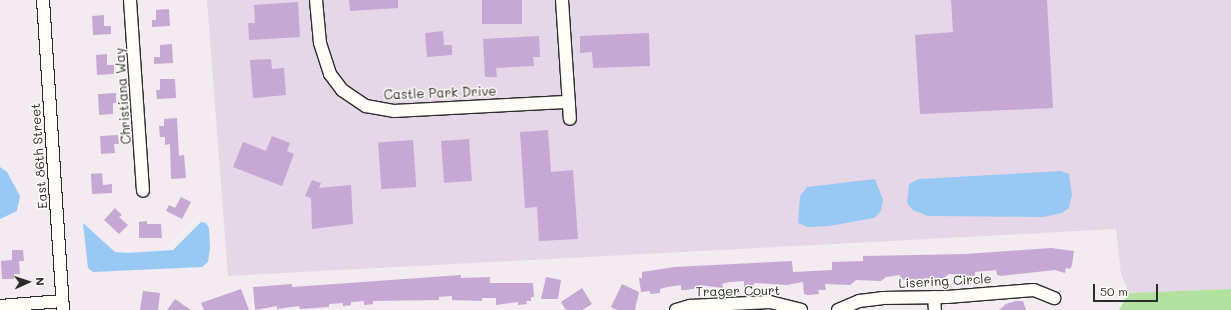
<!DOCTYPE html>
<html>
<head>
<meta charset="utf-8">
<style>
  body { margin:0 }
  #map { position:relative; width:1231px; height:310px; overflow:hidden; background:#f2ebf0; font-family:Mali,sans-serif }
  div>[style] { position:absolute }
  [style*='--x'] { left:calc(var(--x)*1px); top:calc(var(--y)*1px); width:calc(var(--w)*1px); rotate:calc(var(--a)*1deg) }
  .built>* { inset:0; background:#e5d7e7 }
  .green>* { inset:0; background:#b2e1a0 }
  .water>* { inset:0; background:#98c9f4 }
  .building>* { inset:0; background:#c7a7d3; transform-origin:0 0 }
  .roads { filter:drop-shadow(1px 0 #2b2b2b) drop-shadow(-1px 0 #2b2b2b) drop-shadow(0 1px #2b2b2b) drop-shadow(0 -1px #2b2b2b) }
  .minor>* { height:12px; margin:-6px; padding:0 6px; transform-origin:6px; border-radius:6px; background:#fdfcf7 }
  span { translate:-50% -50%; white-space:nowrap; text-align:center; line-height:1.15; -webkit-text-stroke:3px #fdfcf7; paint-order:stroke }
  .street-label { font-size:13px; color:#2b2b2b }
  .north { position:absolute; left:8px; top:262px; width:40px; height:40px; -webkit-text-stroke:3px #fdfcf7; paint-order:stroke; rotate:87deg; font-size:11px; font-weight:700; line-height:16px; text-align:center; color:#2b2b2b }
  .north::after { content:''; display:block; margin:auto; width:14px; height:18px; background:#2b2b2b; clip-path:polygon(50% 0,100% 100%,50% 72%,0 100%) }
  .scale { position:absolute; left:1093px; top:284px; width:65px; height:18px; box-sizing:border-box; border:2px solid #2b2b2b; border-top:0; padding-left:5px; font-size:12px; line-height:14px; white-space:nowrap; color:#2b2b2b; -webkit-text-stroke:3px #fdfcf7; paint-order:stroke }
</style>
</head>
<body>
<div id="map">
  <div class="built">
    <div style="clip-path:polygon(207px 0,1231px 0,1231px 289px,1129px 293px,1121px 274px,1116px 229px,228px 276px)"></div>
  </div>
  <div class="green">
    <div style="clip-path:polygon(1231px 289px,1231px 310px,1119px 310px,1129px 293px)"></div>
  </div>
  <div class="water">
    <div style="clip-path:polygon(0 167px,7px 172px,20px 196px,17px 211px,0 219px)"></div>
    <div style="clip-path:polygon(1061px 171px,1069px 174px,1072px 195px,1069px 208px,1062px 213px,1043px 217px,928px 216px,913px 210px,907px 203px,909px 184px,919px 179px)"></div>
    <div style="clip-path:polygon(875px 179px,883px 200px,881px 211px,874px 218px,829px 226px,808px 227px,798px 223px,800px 196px,807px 187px)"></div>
    <div style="clip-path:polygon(201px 222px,206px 223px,209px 228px,210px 248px,208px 262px,202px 267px,93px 272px,88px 268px,83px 223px,115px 252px,127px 253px,173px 250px)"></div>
  </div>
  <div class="building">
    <div style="clip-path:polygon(349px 0,398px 0,398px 8px,350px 11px)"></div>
    <div style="left:482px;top:0;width:40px;height:24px"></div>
    <div style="clip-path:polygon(951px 0,1047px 0,1053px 108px,920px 114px,915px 35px,953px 32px)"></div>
    <div style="clip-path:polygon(298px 2px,300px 37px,249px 40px,248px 23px,255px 23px,254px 5px)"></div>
    <div style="clip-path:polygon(169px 9px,170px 26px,152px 27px,152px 20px,156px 20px,156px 10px)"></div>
    <div style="clip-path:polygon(104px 15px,104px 26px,111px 26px,111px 34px,93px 35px,92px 16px)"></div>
    <div style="clip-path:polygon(443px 31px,444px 45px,452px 45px,452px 55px,427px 57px,425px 33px)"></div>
    <div style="clip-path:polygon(649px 33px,650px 66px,593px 68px,592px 52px,580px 53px,580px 36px)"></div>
    <div style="clip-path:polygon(539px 36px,540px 57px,533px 57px,534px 66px,496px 68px,497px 77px,485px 77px,483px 39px)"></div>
    <div style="clip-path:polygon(172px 44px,173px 63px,154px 64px,154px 57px,160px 57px,160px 45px)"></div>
    <div style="clip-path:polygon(107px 54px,107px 65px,114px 65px,114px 74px,97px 75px,96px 55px)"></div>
    <div style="clip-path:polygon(271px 59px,272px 69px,284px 68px,286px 95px,253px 98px,250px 60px)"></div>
    <div style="clip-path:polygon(160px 79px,175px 79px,176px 98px,157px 99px,156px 90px,160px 90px)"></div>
    <div style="clip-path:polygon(116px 93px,116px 103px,113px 103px,113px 114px,99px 115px,98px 94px)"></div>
    <div style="clip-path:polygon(177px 118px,179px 156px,184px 155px,186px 178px,171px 179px,170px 144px,165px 145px,165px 137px,160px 137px,159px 126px,164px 126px,164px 119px)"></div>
    <div style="clip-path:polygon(548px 130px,551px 172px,573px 170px,578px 239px,539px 241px,537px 207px,525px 208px,520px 132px)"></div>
    <div style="clip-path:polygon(118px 135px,119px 144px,114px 144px,115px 153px,101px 154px,100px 136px)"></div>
    <div style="clip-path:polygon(272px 136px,290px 143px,287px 151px,294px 154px,282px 186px,233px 167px,243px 142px,266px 151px)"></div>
    <div style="left:469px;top:139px;width:42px;height:28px;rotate:86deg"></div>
    <div style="left:413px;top:140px;width:47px;height:35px;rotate:86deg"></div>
    <div style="clip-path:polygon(102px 173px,103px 185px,112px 184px,112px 193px,92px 194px,91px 174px)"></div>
    <div style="clip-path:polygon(312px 180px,321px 183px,319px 188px,351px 185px,353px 224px,312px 229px,311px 198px,305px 196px)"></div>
    <div style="clip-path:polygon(181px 197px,191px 202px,182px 219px,166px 211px,169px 205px,175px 208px)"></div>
    <div style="clip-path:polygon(115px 208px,122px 215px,119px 217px,128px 225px,119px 234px,104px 220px)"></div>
    <div style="clip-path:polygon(147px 221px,147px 224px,161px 224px,162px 238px,139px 238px,139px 222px)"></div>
    <div style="clip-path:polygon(1051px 248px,1074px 251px,1072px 265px,1070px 269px,1066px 268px,1065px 273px,1055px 270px,1001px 276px,997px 275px,996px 270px,975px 272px,975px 276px,949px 274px,944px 278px,906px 280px,900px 279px,900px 275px,886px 277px,881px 281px,856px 280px,850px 285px,825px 284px,826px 290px,818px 290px,819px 294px,808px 295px,804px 294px,803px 282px,787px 285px,754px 283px,754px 287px,744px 287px,744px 281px,729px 282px,722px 284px,723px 288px,699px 285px,699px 288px,686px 290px,681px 290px,681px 285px,667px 287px,660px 289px,660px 293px,650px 294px,650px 291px,641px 292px,639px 278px,642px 278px,642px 272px,674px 267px,792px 261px,793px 272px,832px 270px,832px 262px,863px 261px,863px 256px,966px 254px)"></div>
    <div style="clip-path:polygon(12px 250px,23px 250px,24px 261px,19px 261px,20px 274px,14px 274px,14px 279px,2px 279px,1px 261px,12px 260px)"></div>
    <div style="clip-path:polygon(461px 275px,461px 278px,490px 277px,490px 283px,533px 283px,534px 297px,531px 297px,531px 301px,526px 301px,527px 304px,518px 305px,518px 302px,496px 305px,496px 298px,482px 298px,482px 301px,452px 300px,452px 296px,439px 297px,439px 300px,373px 301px,373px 304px,364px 305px,364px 301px,351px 302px,351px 305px,343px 306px,343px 303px,329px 304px,329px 307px,300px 309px,299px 306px,277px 309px,277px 306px,255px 310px,253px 287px,292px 284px,292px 287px)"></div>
    <div style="clip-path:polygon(546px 277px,561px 280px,558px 299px,541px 299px)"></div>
    <div style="clip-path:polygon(622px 284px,639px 292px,635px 310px,617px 310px,611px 307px)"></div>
    <div style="clip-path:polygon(582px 288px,592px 304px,582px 310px,566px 310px,561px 302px)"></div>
    <div style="clip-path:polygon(241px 289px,249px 310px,204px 310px,201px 303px)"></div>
    <div style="clip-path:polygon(143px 291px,160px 293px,158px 310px,140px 310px)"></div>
    <div style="clip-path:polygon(175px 299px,191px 310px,167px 310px)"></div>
    <div style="clip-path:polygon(1016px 301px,1023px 301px,1026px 310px,999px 310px,1006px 304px)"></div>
  </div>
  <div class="roads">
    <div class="minor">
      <div style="--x:43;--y:0;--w:311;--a:86.3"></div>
      <div style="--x:130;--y:0;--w:191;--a:86.1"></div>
      <div style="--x:316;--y:0;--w:43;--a:84.7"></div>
      <div style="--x:320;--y:43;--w:33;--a:72"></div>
      <div style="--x:330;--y:74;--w:20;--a:53"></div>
      <div style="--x:342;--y:90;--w:29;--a:34"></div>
      <div style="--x:366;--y:106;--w:29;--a:10"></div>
      <div style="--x:395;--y:111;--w:174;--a:-3"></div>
      <div style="--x:562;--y:0;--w:119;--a:86.2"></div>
      <div style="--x:934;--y:297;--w:13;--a:86"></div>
      <div style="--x:0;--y:306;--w:62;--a:-4.6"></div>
      <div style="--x:676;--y:310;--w:15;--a:-16"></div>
      <div style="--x:690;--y:306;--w:80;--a:-2.9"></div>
      <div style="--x:770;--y:302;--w:32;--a:14"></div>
      <div style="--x:838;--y:310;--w:23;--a:-23"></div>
      <div style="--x:859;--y:301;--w:23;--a:-7"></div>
      <div style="--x:882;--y:298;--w:65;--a:-0.9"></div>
      <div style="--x:947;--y:297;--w:87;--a:-4.6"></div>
      <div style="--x:1034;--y:290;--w:22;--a:22"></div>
    </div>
  </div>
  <div class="street-label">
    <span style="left:440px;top:93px;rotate:-2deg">Castle Park Drive</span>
    <span style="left:123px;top:96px;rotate:-94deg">Christiana Way</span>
    <span style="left:39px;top:156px;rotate:-94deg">East 86th Street</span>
    <span style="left:945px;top:281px;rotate:-3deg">Lisering Circle</span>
    <span style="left:738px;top:291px;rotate:-1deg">Trager Court</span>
  </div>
  <div class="north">N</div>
  <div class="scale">50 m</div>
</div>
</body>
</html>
